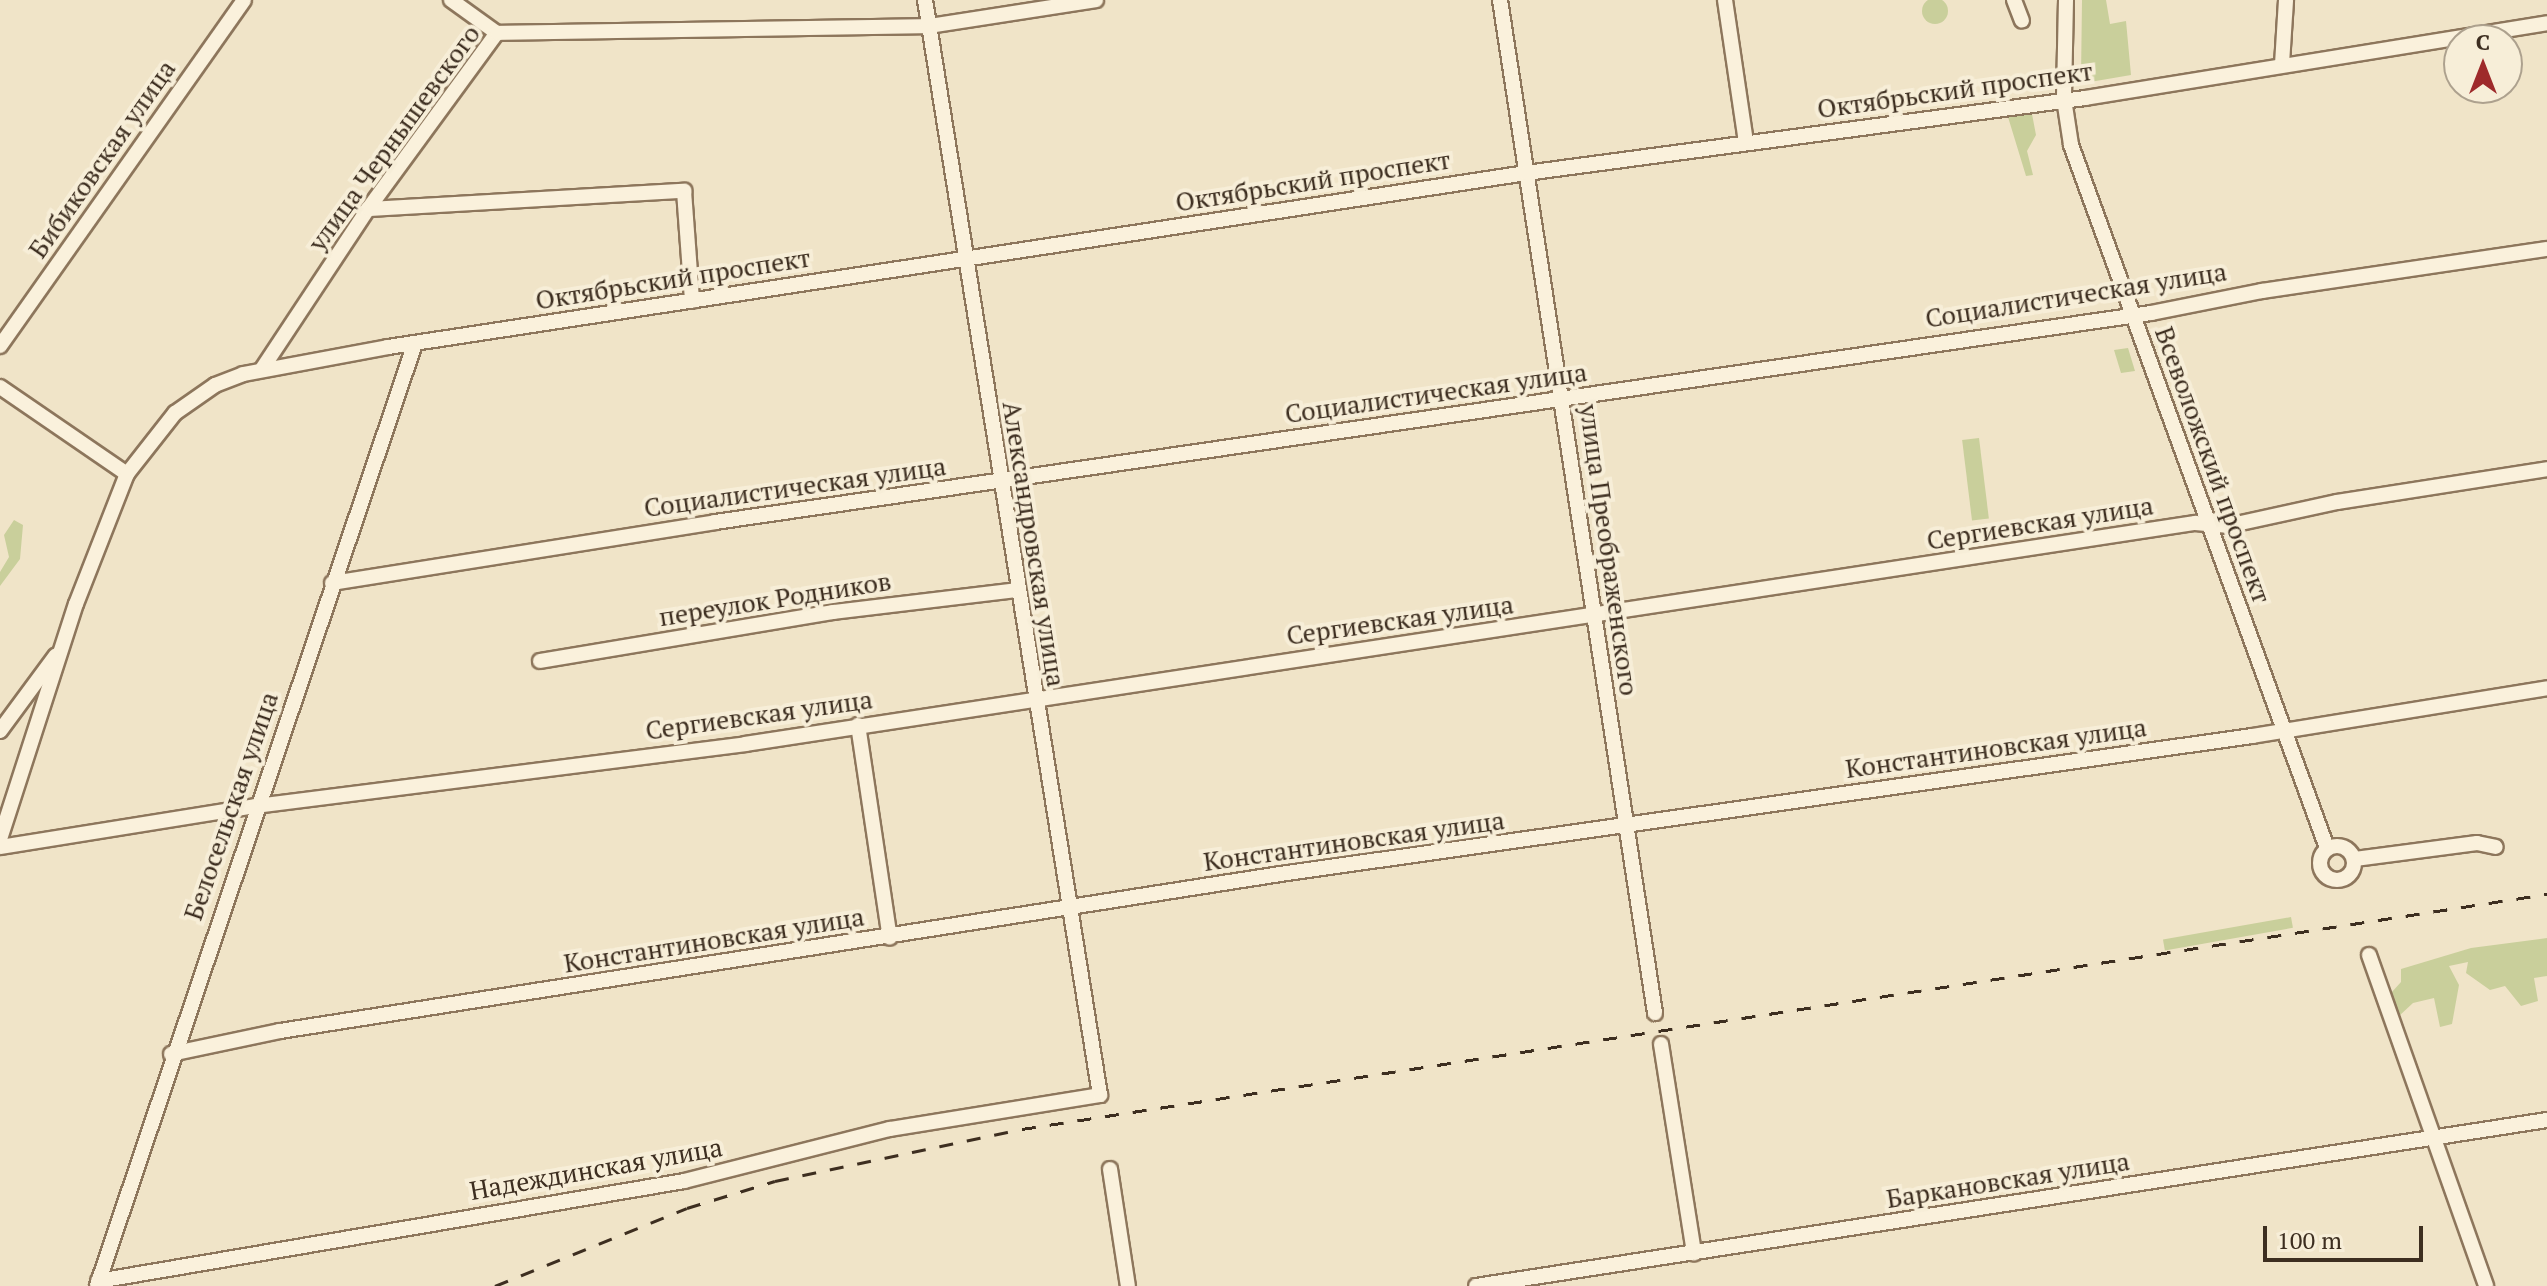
<!DOCTYPE html>
<html>
<head>
<meta charset="utf-8">
<style>
  body { margin:0 }
  #map { position:relative; width:2547px; height:1286px; overflow:hidden; background:#f0e4c8; font-family:"PT Serif",serif }
  div>[style] { position:absolute }
  [style*='--x'] { left:calc(var(--x)*1px); top:calc(var(--y)*1px); width:calc(var(--w)*1px); rotate:calc(var(--a)*1deg) }
  .green>* { inset:0; background:#c9cf9b; transform-origin:0 0 }
  .round { border-radius:50% }
  .roads { filter:drop-shadow(2px 0 #8d765c) drop-shadow(-2px 0 #8d765c) drop-shadow(0 2px #8d765c) drop-shadow(0 -2px #8d765c) }
  .minor>* { height:14px; margin:-7px; padding:0 7px; transform-origin:7px; border-radius:7px; background:#faf1dc }
  .minor>.ring { margin:-7px; padding:0; box-sizing:content-box; background:none; border:14px solid #faf1dc; border-radius:50% }
  .rail>* { height:3px; margin-top:-1.5px; transform-origin:0; background:repeating-linear-gradient(90deg,#3d2e20 0 14px,transparent 0 28px) }
  span { translate:-50% -50%; white-space:nowrap; text-align:center; line-height:1.15; -webkit-text-stroke:8px #f7eed8; paint-order:stroke }
  .street-label { font-size:26px; color:#3d2e20 }
  .north { position:absolute; left:2443px; top:24px; width:80px; height:80px; box-sizing:border-box; background:#f7eed8; border:2px solid #ada18e; border-radius:50%; rotate:0deg; font-size:22px; font-weight:700; line-height:32px; text-align:center; color:#3d2e20 }
  .north::after { content:''; display:block; margin:auto; width:28px; height:36px; background:#9e2a2b; clip-path:polygon(50% 0,100% 100%,50% 72%,0 100%) }
  .scale { position:absolute; left:2263px; top:1226px; width:160px; height:36px; box-sizing:border-box; border:4px solid #3d2e20; border-top:0; padding-left:10px; font-size:24px; line-height:28px; white-space:nowrap; color:#3d2e20; -webkit-text-stroke:6px #f7eed8; paint-order:stroke }
</style>
</head>
<body>
<div id="map">
  <div class="green">
    <div class="round" style="left:1922px;top:-2px;width:26px;height:26px"></div>
    <div style="clip-path:polygon(2082px 0,2106px 0,2110px 24px,2126px 21px,2131px 75px,2090px 82px,2081px 77px)"></div>
    <div style="clip-path:polygon(2032px 114px,2036px 135px,2027px 151px,2033px 175px,2026px 176px,2008px 117px)"></div>
    <div style="clip-path:polygon(2128px 348px,2135px 371px,2121px 373px,2114px 350px)"></div>
    <div style="left:1979px;top:438px;width:81px;height:17px;rotate:83deg"></div>
    <div style="clip-path:polygon(14px 520px,23px 525px,20px 559px,0 586px,0 572px,9px 557px,4px 535px)"></div>
    <div style="left:2291px;top:917px;width:11px;height:130px;rotate:80deg"></div>
    <div style="clip-path:polygon(2547px 938px,2547px 976px,2534px 978px,2538px 1001px,2521px 1006px,2505px 986px,2490px 990px,2466px 973px,2468px 962px,2449px 966px,2459px 985px,2452px 1024px,2440px 1027px,2434px 998px,2413px 1003px,2399px 1016px,2391px 993px,2401px 982px,2401px 969px,2471px 948px)"></div>
  </div>
  <div class="roads">
    <div class="minor">
      <div style="--x:451;--y:0;--w:57;--a:35.7"></div>
      <div style="--x:1500;--y:0;--w:1025;--a:81.3"></div>
      <div style="--x:1725;--y:0;--w:144;--a:81.6"></div>
      <div style="--x:2014;--y:0;--w:22;--a:69"></div>
      <div style="--x:2066;--y:0;--w:99;--a:91.2"></div>
      <div style="--x:2064;--y:99;--w:47;--a:81.3"></div>
      <div style="--x:2071;--y:145;--w:748;--a:69.99"></div>
      <div style="--x:2282;--y:64;--w:64;--a:-86.4"></div>
      <div style="--x:368;--y:209;--w:317;--a:-3.3"></div>
      <div style="--x:684;--y:191;--w:110;--a:85.8"></div>
      <div style="--x:0;--y:346;--w:423;--a:-54.8"></div>
      <div style="--x:262;--y:369;--w:192;--a:-56.5"></div>
      <div style="--x:368;--y:209;--w:218;--a:-53.8"></div>
      <div style="--x:497;--y:33;--w:432;--a:-0.9"></div>
      <div style="--x:929;--y:26;--w:169;--a:-8.8"></div>
      <div style="--x:0;--y:387;--w:154;--a:34.4"></div>
      <div style="--x:332;--y:583;--w:388;--a:-9"></div>
      <div style="--x:715;--y:522;--w:1451;--a:-8.28"></div>
      <div style="--x:2151;--y:313;--w:113;--a:-11.2"></div>
      <div style="--x:2262;--y:291;--w:288;--a:-8.4"></div>
      <div style="--x:540;--y:661;--w:297;--a:-9.5"></div>
      <div style="--x:833;--y:612;--w:186;--a:-6.8"></div>
      <div style="--x:858;--y:725;--w:215;--a:81.5"></div>
      <div style="--x:0;--y:731;--w:94;--a:-53.6"></div>
      <div style="--x:0;--y:839;--w:247;--a:-72.1"></div>
      <div style="--x:76;--y:604;--w:140;--a:-68.6"></div>
      <div style="--x:127;--y:474;--w:78;--a:-51.8"></div>
      <div style="--x:175;--y:413;--w:49;--a:-35"></div>
      <div style="--x:215;--y:385;--w:30;--a:-21"></div>
      <div style="--x:243;--y:374;--w:147;--a:-10.5"></div>
      <div style="--x:388;--y:347;--w:1151;--a:-8.69"></div>
      <div style="--x:1526;--y:173;--w:564;--a:-7.64"></div>
      <div style="--x:2085;--y:98;--w:468;--a:-9.2"></div>
      <div class="ring" style="left:2320px;top:846px;width:20px;height:20px"></div>
      <div style="--x:0;--y:847;--w:259;--a:-9.1"></div>
      <div style="--x:256;--y:806;--w:493;--a:-7.2"></div>
      <div style="--x:745;--y:744;--w:1467;--a:-8.67"></div>
      <div style="--x:2195;--y:523;--w:32;--a:5"></div>
      <div style="--x:2227;--y:526;--w:113;--a:-12.3"></div>
      <div style="--x:2337;--y:502;--w:213;--a:-8.9"></div>
      <div style="--x:2355;--y:859;--w:123;--a:-7.5"></div>
      <div style="--x:2477;--y:843;--w:19;--a:12"></div>
      <div style="--x:2369;--y:955;--w:351;--a:70.5"></div>
      <div style="--x:1661;--y:1044;--w:212;--a:81"></div>
      <div style="--x:171;--y:1054;--w:111;--a:-11.9"></div>
      <div style="--x:280;--y:1031;--w:1019;--a:-8.92"></div>
      <div style="--x:1287;--y:873;--w:975;--a:-8.08"></div>
      <div style="--x:2252;--y:736;--w:299;--a:-9.2"></div>
      <div style="--x:1110;--y:1169;--w:118;--a:81.3"></div>
      <div style="--x:98;--y:1281;--w:594;--a:-9.68"></div>
      <div style="--x:684;--y:1181;--w:212;--a:-14.2"></div>
      <div style="--x:890;--y:1129;--w:213;--a:-9.2"></div>
      <div style="--x:1100;--y:1095;--w:1109;--a:-99.08"></div>
      <div style="--x:97;--y:1286;--w:995;--a:-71.36"></div>
      <div style="--x:1476;--y:1286;--w:1084;--a:-8.81"></div>
    </div>
  </div>
  <div class="rail">
    <div style="--x:495;--y:1286;--w:207;--a:-22.1"></div>
    <div style="--x:687;--y:1208;--w:92;--a:-17.1"></div>
    <div style="--x:775;--y:1181;--w:252;--a:-11.9"></div>
    <div style="--x:1022;--y:1129;--w:1543;--a:-8.76"></div>
  </div>
  <div class="street-label">
    <span style="left:1955px;top:90px;rotate:-8deg">Октябрьский проспект</span>
    <span style="left:394px;top:138px;rotate:-54deg">улица Чернышевского</span>
    <span style="left:102px;top:159px;rotate:-55deg">Бибиковская улица</span>
    <span style="left:1313px;top:181px;rotate:-9deg">Октябрьский проспект</span>
    <span style="left:673px;top:279px;rotate:-9deg">Октябрьский проспект</span>
    <span style="left:2076px;top:295px;rotate:-9deg">Социалистическая улица</span>
    <span style="left:1436px;top:393px;rotate:-8deg">Социалистическая улица</span>
    <span style="left:2213px;top:465px;rotate:70deg">Всеволожский проспект</span>
    <span style="left:795px;top:487px;rotate:-8deg">Социалистическая улица</span>
    <span style="left:2040px;top:523px;rotate:-9deg">Сергиевская улица</span>
    <span style="left:1034px;top:544px;rotate:81deg">Александровская улица</span>
    <span style="left:1609px;top:550px;rotate:82deg">улица Преображенского</span>
    <span style="left:775px;top:599px;rotate:-9deg">переулок Родников</span>
    <span style="left:1400px;top:620px;rotate:-8deg">Сергиевская улица</span>
    <span style="left:759px;top:715px;rotate:-8deg">Сергиевская улица</span>
    <span style="left:1996px;top:748px;rotate:-8deg">Константиновская улица</span>
    <span style="left:231px;top:806px;rotate:-71deg">Белосельская улица</span>
    <span style="left:1354px;top:841px;rotate:-8deg">Константиновская улица</span>
    <span style="left:714px;top:940px;rotate:-9deg">Константиновская улица</span>
    <span style="left:596px;top:1169px;rotate:-10deg">Надеждинская улица</span>
    <span style="left:2008px;top:1180px;rotate:-9deg">Баркановская улица</span>
  </div>
  <div class="north">С</div>
  <div class="scale">100 m</div>
</div>
</body>
</html>
